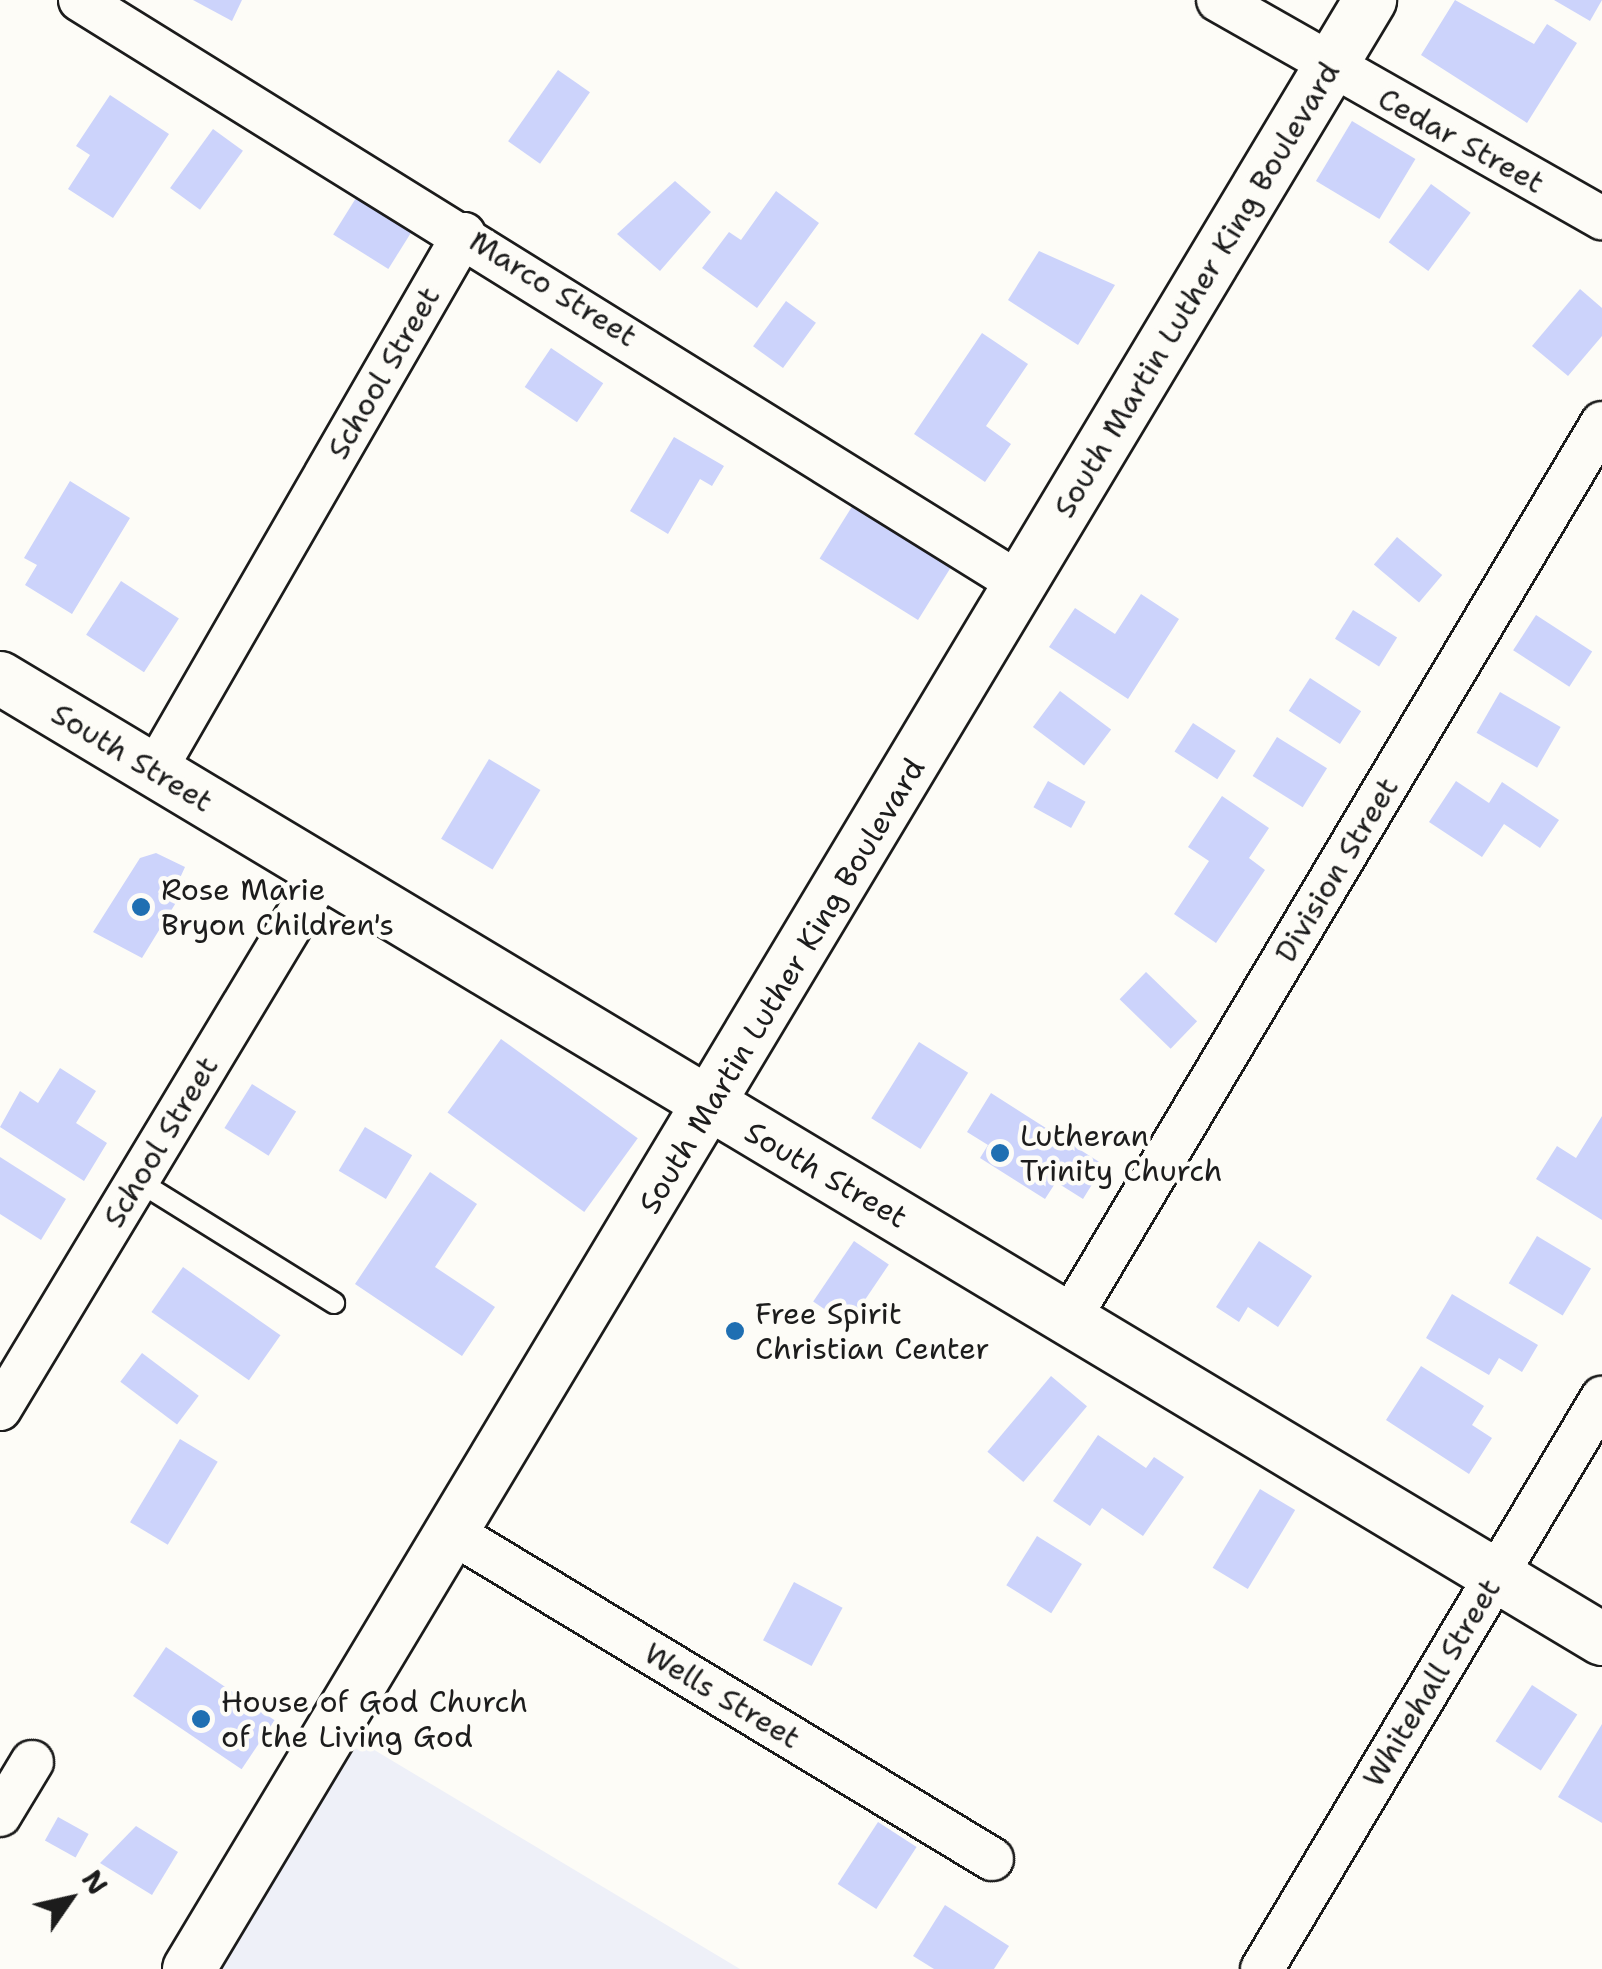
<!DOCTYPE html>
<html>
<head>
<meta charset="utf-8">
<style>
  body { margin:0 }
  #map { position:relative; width:1602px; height:1969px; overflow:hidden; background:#fdfcf7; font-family:"Shantell Sans",sans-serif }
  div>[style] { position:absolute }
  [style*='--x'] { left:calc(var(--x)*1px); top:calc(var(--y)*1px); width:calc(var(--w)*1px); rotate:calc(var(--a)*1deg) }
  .built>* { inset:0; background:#eef0f8 }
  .building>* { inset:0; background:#ccd3fb; transform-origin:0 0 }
  .roads { filter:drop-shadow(2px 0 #1c1c1c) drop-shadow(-2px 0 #1c1c1c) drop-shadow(0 2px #1c1c1c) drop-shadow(0 -2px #1c1c1c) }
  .service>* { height:20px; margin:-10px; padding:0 10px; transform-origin:10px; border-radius:10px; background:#fdfcf7 }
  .minor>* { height:42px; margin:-21px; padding:0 21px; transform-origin:21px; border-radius:21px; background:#fdfcf7 }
  .tertiary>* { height:52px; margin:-26px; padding:0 26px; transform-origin:26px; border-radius:26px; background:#fdfcf7 }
  .dots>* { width:28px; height:28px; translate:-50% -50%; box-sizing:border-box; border:5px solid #fdfcf7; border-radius:50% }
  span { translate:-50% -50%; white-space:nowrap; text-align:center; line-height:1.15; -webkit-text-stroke:9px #fdfcf7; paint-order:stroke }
  .street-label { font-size:30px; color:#1c1c1c }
  .poi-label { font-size:30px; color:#1c1c1c }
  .left { translate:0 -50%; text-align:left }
  .north { position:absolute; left:20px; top:1849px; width:100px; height:100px; -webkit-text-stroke:8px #fdfcf7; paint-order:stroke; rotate:56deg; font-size:28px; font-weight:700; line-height:40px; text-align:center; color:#1c1c1c }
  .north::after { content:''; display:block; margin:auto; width:35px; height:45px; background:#1c1c1c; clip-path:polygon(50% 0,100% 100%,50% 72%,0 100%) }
</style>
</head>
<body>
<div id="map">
  <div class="built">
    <div style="clip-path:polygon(351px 1736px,740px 1969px,210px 1969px)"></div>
  </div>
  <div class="building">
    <div style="clip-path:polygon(193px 0,242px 0,232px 21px)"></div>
    <div style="clip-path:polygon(1455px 0,1534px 44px,1547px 24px,1577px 43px,1527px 123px,1421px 55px)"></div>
    <div style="clip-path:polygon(1554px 0,1602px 0,1590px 21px)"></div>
    <div style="left:558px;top:70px;width:39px;height:87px;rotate:35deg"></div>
    <div style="clip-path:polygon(110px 95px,169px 134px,113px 218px,68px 189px,90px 155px,76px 146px)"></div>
    <div style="left:1352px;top:121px;width:74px;height:70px;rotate:31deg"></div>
    <div style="left:213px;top:129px;width:37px;height:73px;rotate:36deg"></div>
    <div style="clip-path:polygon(675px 181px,711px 212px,660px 271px,617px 234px)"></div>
    <div style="left:1431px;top:184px;width:49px;height:72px;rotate:36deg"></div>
    <div style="clip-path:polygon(776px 191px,819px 223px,757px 308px,702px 268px,729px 232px,741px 240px)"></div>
    <div style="left:356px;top:198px;width:65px;height:43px;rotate:32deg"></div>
    <div style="clip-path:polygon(1039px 251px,1115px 285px,1078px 345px,1008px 300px)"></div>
    <div style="clip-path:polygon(1580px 289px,1602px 308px,1602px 336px,1568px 376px,1532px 346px)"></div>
    <div style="left:786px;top:301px;width:37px;height:56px;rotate:36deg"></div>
    <div style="clip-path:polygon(982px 333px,1028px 364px,986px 426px,1011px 444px,985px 482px,914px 434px)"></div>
    <div style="left:551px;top:348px;width:63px;height:47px;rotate:34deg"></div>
    <div style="clip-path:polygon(674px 437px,724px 466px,712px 486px,700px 479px,668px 534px,630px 511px)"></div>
    <div style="clip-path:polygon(70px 481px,130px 518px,72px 614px,25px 585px,37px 565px,24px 558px)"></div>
    <div style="left:853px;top:505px;width:116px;height:63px;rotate:32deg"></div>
    <div style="left:1397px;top:537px;width:59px;height:36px;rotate:40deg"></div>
    <div style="left:121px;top:581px;width:69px;height:64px;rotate:33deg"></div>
    <div style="clip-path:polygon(1141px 594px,1179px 619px,1128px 699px,1049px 647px,1075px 608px,1115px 634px)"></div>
    <div style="left:1353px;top:610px;width:52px;height:34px;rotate:32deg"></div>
    <div style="left:1536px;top:615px;width:67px;height:42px;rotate:33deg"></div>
    <div style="left:1310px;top:678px;width:61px;height:39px;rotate:33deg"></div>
    <div style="left:1060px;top:691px;width:64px;height:45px;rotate:37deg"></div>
    <div style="left:1500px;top:692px;width:70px;height:47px;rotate:30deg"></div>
    <div style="left:1193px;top:723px;width:51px;height:34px;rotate:33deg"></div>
    <div style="left:1277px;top:737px;width:59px;height:46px;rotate:32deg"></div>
    <div style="left:489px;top:759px;width:60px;height:93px;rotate:31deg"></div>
    <div style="left:1048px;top:781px;width:43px;height:30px;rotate:29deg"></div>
    <div style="clip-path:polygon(1456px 781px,1489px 803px,1502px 782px,1559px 820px,1540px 848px,1504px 824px,1482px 857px,1429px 822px)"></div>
    <div style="clip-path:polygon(1222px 796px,1269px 828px,1249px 858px,1265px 870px,1216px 943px,1174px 914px,1209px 861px,1188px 847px)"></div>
    <div style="clip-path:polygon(156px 853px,185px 867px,180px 878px,188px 883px,142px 958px,93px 932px,140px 858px)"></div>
    <div style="left:1146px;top:972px;width:71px;height:38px;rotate:44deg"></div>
    <div style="left:501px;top:1039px;width:169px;height:91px;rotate:36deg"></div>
    <div style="left:919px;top:1042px;width:58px;height:90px;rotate:32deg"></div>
    <div style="clip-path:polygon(60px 1068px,96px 1091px,76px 1123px,107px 1143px,84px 1181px,0 1127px,20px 1091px,38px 1103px)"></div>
    <div style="left:252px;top:1084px;width:52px;height:52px;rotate:32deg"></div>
    <div style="clip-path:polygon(991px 1093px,1104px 1165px,1083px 1199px,1056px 1182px,1045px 1199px,980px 1158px,988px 1145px,967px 1132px)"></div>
    <div style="clip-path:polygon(1602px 1116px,1602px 1220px,1536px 1179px,1557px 1146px,1576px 1158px)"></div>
    <div style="left:365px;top:1127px;width:55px;height:51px;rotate:31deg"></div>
    <div style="clip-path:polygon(0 1157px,66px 1199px,41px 1240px,0 1214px)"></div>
    <div style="clip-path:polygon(430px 1172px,477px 1204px,435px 1267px,495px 1307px,462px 1356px,355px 1284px)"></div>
    <div style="left:1537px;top:1236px;width:63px;height:55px;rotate:31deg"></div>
    <div style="left:854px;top:1241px;width:42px;height:73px;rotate:34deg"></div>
    <div style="clip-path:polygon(1259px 1241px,1312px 1276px,1278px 1327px,1248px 1307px,1239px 1322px,1216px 1307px)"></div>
    <div style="left:183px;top:1267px;width:119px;height:55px;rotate:35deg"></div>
    <div style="clip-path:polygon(1452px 1294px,1538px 1345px,1522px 1372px,1499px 1358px,1489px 1375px,1426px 1338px)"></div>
    <div style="left:142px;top:1353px;width:71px;height:36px;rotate:37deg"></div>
    <div style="clip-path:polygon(1421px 1366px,1484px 1406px,1472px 1425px,1492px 1438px,1469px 1474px,1386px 1420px)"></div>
    <div style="left:1051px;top:1376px;width:47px;height:99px;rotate:40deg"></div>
    <div style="clip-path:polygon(1098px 1435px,1146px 1468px,1154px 1457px,1184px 1477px,1143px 1536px,1102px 1508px,1090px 1526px,1053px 1501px)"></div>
    <div style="left:180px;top:1439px;width:44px;height:97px;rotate:31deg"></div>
    <div style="left:1260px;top:1489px;width:41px;height:92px;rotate:31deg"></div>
    <div style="left:1037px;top:1536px;width:53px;height:58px;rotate:32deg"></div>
    <div style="left:794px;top:1582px;width:55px;height:66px;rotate:28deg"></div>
    <div style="left:166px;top:1647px;width:131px;height:59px;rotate:34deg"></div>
    <div style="left:1532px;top:1685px;width:54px;height:67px;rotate:33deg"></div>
    <div style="clip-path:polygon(1602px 1724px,1602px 1823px,1558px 1797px)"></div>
    <div style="left:58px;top:1817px;width:35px;height:27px;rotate:29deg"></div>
    <div style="left:878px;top:1822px;width:46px;height:74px;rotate:33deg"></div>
    <div style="clip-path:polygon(136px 1826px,178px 1852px,152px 1895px,100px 1863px)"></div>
    <div style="clip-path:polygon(945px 1905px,1009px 1946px,994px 1969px,934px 1969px,913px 1956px)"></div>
  </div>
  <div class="roads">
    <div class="service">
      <div style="--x:138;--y:1181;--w:231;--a:31.9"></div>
    </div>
    <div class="minor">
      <div style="--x:80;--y:0;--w:1109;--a:31.84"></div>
      <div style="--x:1218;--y:0;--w:442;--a:29.6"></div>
      <div style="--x:154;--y:772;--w:621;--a:-60.05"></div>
      <div style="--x:1071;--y:1316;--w:1039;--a:-59.26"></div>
      <div style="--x:0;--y:1409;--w:624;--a:-58.96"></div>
      <div style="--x:453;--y:1533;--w:630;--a:31.17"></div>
      <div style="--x:0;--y:1815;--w:62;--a:-58.9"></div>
      <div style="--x:1262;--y:1969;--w:665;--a:-59.23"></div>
    </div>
    <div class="tertiary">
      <div style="--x:0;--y:678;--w:1868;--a:30.96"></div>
      <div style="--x:189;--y:1969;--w:2296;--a:-59.04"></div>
    </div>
  </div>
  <div class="dots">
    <div style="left:141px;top:907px;background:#1f6fb2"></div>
    <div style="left:1000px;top:1153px;background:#1f6fb2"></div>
    <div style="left:735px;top:1331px;background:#1f6fb2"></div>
    <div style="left:201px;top:1719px;background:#1f6fb2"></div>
  </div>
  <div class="street-label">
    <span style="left:1461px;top:141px;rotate:29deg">Cedar Street</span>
    <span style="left:553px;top:289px;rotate:32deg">Marco Street</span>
    <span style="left:1197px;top:290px;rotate:-59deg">South Martin Luther King Boulevard</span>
    <span style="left:384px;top:373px;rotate:-60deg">School Street</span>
    <span style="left:132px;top:758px;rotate:31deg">South Street</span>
    <span style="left:1337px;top:870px;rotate:-59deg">Division Street</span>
    <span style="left:782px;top:986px;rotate:-59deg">South Martin Luther King Boulevard</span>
    <span style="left:161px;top:1142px;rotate:-59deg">School Street</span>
    <span style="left:826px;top:1175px;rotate:30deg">South Street</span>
    <span style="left:1432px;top:1683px;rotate:-59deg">Whitehall Street</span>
    <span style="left:722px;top:1696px;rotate:31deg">Wells Street</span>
  </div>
  <div class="poi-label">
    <span class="left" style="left:161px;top:907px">Rose Marie<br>Bryon Children's</span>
    <span class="left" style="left:1020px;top:1153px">Lutheran<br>Trinity Church</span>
    <span class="left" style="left:755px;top:1331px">Free Spirit<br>Christian Center</span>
    <span class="left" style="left:221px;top:1719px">House of God Church<br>of the Living God</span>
  </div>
  <div class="north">N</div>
</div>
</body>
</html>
